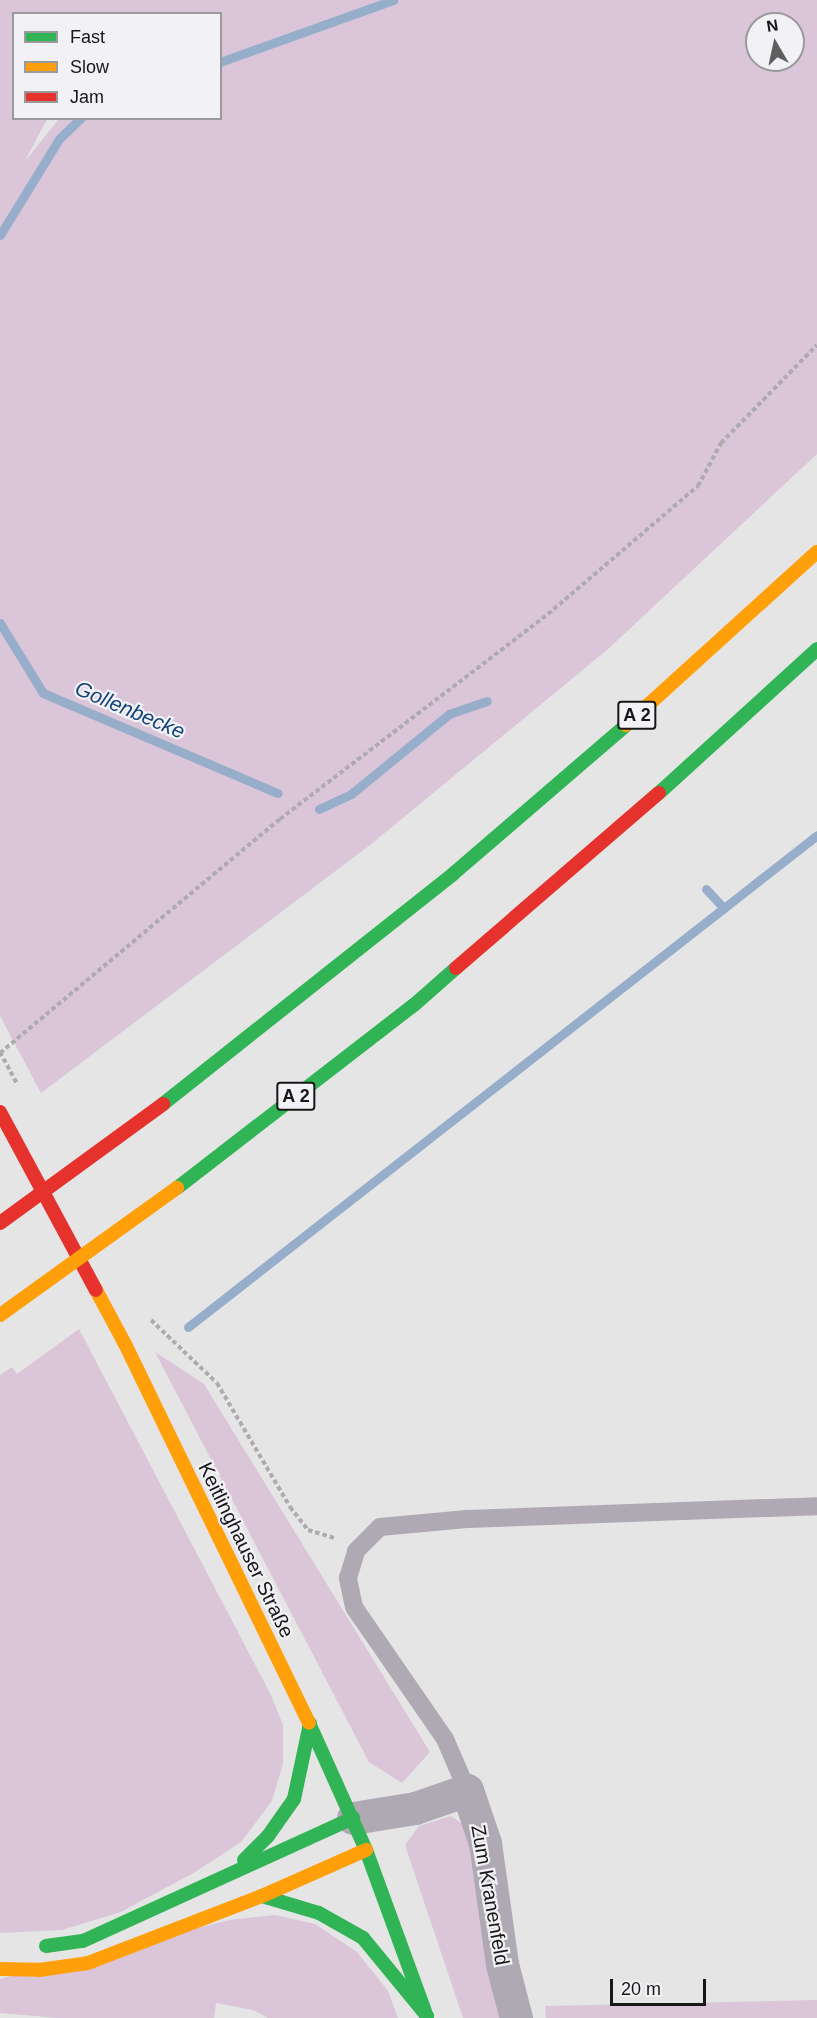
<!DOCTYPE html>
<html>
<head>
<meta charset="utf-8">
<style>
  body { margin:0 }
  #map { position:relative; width:817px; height:2018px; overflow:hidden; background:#e5e5e6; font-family:Helvetica,sans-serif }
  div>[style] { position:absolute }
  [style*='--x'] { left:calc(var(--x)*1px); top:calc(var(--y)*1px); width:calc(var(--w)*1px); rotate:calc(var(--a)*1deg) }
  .green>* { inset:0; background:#dbc5d9 }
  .stream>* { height:9px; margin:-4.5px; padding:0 4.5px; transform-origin:4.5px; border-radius:4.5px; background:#97aecb }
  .path>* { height:4px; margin-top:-2px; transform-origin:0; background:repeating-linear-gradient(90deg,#aeaab0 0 4.5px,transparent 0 7.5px) }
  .lane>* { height:18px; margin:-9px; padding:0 9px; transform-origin:9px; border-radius:9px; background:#afa9b4 }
  .street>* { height:33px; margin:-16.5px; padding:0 16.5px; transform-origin:16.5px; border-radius:16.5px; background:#afa9b4 }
  .fast>* { height:14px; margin:-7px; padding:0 7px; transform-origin:7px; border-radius:7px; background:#30b455 }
  .slow>* { height:14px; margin:-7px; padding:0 7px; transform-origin:7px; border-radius:7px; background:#ff9f0a }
  .jam>* { height:14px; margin:-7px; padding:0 7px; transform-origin:7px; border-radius:7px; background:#e5322d }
  .slow-bridge>* { height:14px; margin:-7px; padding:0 7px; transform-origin:7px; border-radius:7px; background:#ff9f0a }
  .jam-bridge>* { height:14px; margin:-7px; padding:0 7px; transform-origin:7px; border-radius:7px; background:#e5322d }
  span { translate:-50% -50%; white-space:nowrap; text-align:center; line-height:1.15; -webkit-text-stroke:4.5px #f2f1f5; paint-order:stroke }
  .shield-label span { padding:2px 4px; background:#f2f1f5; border:2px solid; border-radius:4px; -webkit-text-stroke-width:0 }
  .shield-label { font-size:18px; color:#171718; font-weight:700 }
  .street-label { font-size:20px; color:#171718 }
  .water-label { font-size:21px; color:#124476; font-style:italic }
  .legend { position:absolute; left:12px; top:12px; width:210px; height:108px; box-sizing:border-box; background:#f2f1f5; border:2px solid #9a9a9d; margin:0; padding:8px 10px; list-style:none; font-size:18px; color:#171718 }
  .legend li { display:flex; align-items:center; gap:12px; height:30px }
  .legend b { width:30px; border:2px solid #9a9a9d }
  .north { position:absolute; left:745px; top:12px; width:60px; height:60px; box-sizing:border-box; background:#f2f1f5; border:2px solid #9a9a9d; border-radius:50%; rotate:351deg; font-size:16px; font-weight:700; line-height:24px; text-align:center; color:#171718 }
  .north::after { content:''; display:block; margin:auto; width:21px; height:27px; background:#5f5f60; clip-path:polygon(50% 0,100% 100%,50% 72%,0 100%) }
  .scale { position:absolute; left:610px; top:1979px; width:96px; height:27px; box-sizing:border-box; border:3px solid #171718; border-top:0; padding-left:8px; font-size:18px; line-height:21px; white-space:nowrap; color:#171718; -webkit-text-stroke:4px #f2f1f5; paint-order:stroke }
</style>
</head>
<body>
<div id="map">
  <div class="green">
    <div style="clip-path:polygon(evenodd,0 0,817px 0,817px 454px,607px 650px,370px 845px,41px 1093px,0 1016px,0 0,14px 14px,220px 14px,220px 118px,59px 119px,25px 161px,47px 119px,14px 118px,14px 14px,0 0,757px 24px,793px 24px,793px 60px,757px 60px,757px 24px)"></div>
    <div style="clip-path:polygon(79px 1329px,271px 1695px,283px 1725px,283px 1763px,272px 1801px,241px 1842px,195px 1872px,121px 1912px,62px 1930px,0 1933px,0 1375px,12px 1367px,17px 1374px)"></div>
    <div style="clip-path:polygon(155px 1352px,204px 1384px,430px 1752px,402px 1783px,369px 1762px)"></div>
    <div style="clip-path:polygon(451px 1816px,469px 1829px,502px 2018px,463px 2018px,405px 1845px,419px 1826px)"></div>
    <div style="clip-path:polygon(275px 1915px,315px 1924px,357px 1952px,388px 1991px,398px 2018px,268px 2018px,253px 2010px,216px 2003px,214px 2018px,58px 2018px,0 2013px,0 1979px,229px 1920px)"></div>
    <div style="clip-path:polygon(817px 2000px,817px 2018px,546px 2018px,545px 2006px)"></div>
  </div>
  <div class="stream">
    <div style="--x:220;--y:62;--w:184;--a:-19.7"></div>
    <div style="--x:0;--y:235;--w:113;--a:-58.4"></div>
    <div style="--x:59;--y:139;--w:30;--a:-44"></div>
    <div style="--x:0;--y:623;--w:82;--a:58.4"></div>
    <div style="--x:43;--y:693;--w:255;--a:23.1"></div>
    <div style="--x:319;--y:809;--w:35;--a:-25"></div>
    <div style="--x:351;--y:794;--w:127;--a:-39.2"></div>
    <div style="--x:449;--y:714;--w:40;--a:-18.9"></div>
    <div style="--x:706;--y:889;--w:26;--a:47"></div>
    <div style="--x:724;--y:908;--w:118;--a:-38.1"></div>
    <div style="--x:188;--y:1327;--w:680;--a:-38.02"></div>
  </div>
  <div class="path">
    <div style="--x:0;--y:1052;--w:36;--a:62"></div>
    <div style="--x:0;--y:1053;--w:365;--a:-39.9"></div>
    <div style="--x:280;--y:819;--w:337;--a:-37.4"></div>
    <div style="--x:548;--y:614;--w:197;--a:-40.5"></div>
    <div style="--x:698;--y:486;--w:49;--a:-61.9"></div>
    <div style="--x:721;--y:443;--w:137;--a:-45.6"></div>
    <div style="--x:151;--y:1320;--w:91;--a:43.7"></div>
    <div style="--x:217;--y:1383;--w:144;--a:59.5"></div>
    <div style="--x:290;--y:1507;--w:29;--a:52"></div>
    <div style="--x:308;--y:1530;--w:28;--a:17"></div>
  </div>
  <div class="lane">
    <div style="--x:467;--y:1790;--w:56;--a:-113.3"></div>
    <div style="--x:445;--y:1739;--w:160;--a:-124.6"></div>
    <div style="--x:354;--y:1607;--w:30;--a:-102"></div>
    <div style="--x:348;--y:1578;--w:28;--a:-73"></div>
    <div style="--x:356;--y:1551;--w:34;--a:-45"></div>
    <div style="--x:380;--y:1527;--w:87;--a:-5.3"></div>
    <div style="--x:467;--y:1519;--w:350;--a:-2.1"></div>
  </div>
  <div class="street">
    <div style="--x:353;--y:1818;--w:63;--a:-9.2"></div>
    <div style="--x:415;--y:1808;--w:55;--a:-19.1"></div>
    <div style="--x:467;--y:1790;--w:56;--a:71.2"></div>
    <div style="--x:485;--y:1843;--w:122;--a:82"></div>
    <div style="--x:502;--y:1964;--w:56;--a:75.5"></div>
  </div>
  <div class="fast">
    <div style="--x:659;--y:793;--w:214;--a:-42.3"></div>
    <div style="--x:163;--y:1104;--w:370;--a:-38.4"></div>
    <div style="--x:453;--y:874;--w:228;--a:-40.7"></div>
    <div style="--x:177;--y:1188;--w:299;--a:-37.7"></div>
    <div style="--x:414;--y:1005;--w:56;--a:-41.4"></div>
    <div style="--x:309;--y:1723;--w:139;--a:65.8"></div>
    <div style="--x:366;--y:1850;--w:171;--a:69.9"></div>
    <div style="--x:244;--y:1860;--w:34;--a:-45"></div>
    <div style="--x:268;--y:1836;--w:45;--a:-54.9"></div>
    <div style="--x:294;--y:1799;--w:77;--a:-78"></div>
    <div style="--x:262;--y:1896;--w:59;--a:16.6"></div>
    <div style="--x:319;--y:1913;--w:51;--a:29.6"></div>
    <div style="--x:363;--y:1938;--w:101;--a:50.6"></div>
    <div style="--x:46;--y:1946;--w:37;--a:-8"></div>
    <div style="--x:83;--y:1941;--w:297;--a:-24.5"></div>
  </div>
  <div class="slow">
    <div style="--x:626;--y:725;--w:258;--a:-42.2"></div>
    <div style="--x:96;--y:1290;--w:61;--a:61.8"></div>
    <div style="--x:125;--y:1344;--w:421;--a:64.1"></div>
    <div style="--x:0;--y:1969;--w:39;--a:1"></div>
    <div style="--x:39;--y:1970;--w:49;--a:-8.1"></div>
    <div style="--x:88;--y:1963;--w:186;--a:-21.1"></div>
    <div style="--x:262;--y:1896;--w:114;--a:-23.9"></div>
  </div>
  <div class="jam">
    <div style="--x:456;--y:968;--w:268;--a:-40.8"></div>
    <div style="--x:0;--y:1112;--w:202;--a:61.7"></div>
  </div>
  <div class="slow-bridge">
    <div style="--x:0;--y:1315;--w:218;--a:-35.7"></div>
  </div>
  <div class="jam-bridge">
    <div style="--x:0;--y:1223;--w:202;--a:-36.1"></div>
  </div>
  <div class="shield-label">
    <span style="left:637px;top:715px">A 2</span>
    <span style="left:296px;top:1096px">A 2</span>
  </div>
  <div class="street-label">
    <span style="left:246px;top:1550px;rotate:64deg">Keitlinghauser Straße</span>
    <span style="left:490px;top:1895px;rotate:80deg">Zum Kranenfeld</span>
  </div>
  <div class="water-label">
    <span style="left:130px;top:710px;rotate:23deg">Gollenbecke</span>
  </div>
  <ul class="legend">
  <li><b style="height:8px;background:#30b455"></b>Fast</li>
  <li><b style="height:8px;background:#ff9f0a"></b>Slow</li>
  <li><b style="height:8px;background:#e5322d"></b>Jam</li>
  </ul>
  <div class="north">N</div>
  <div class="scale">20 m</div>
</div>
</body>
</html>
